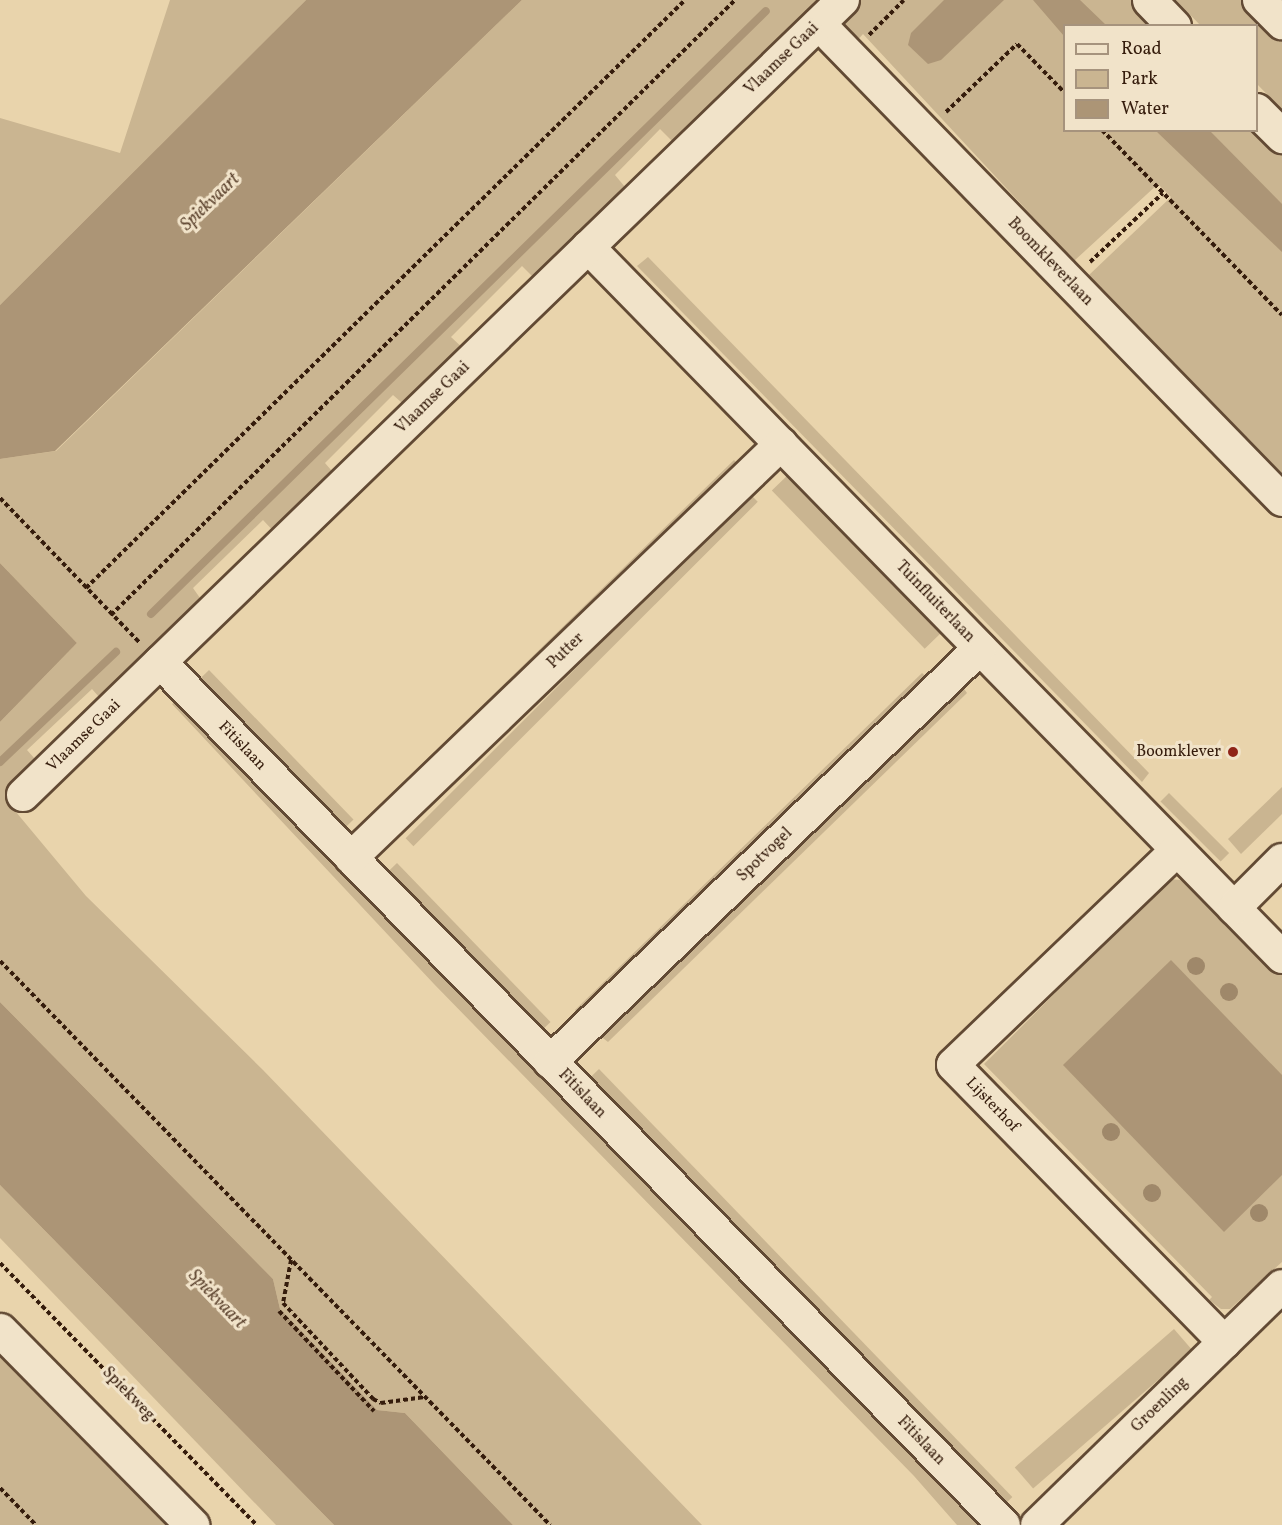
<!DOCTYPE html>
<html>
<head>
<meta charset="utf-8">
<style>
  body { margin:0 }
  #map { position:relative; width:1282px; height:1525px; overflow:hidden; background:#e9d4ac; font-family:Vollkorn,serif }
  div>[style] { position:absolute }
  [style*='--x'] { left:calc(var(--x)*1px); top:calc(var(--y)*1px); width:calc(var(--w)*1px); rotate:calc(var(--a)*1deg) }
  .green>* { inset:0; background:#cab591; transform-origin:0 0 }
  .water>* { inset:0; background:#ac9576 }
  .stream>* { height:8px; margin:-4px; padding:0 4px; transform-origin:4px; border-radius:4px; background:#ac9576 }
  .path>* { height:4px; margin-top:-2px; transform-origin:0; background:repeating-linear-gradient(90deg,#351c0c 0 4.5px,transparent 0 7.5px) }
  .roads { filter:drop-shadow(2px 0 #624a34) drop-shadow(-2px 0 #624a34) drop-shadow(0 2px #624a34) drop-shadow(0 -2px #624a34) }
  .minor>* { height:32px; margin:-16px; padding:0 16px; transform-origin:16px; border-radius:16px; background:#f1e3c9 }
  .tertiary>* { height:33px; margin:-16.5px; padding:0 16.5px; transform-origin:16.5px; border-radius:16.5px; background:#f1e3c9 }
  .secondary>* { height:33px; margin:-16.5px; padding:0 16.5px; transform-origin:16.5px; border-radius:16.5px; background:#f1e3c9 }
  .trees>* { width:18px; height:18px; margin:-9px; border-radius:50%; background:#9f886a }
  .dots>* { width:16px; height:16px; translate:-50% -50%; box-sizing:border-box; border:3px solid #f1e3c9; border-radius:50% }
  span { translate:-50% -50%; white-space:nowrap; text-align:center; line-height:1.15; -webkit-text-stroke:6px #f1e3c9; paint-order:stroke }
  .street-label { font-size:16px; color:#351c0c }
  .poi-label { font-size:16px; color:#351c0c }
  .right { translate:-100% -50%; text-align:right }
  .water-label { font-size:18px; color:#5f4631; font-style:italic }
  .legend { position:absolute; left:1063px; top:24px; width:195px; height:108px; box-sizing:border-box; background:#f1e3c9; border:2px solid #a6937d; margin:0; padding:8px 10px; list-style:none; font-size:18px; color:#351c0c }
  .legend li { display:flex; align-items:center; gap:12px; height:30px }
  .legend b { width:30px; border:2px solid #a6937d }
</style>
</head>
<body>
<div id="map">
  <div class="green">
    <div style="clip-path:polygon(170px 0,306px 0,0 305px,0 118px,120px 153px)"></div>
    <div style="clip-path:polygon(522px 0,826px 0,679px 148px,660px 129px,615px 175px,630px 193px,539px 283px,522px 266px,451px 337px,467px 352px,409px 409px,393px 395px,325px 463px,337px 477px,277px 535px,263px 520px,193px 588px,207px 608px,107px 706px,92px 689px,27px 750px,42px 767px,13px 795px,16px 812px,86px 896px,263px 1070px,702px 1525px,513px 1525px,405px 1413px,377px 1410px,280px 1309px,273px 1279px,0 1002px,0 722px,77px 643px,0 563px,0 459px,56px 451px)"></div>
    <div style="clip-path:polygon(860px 0,1135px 0,1160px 25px,1064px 26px,1064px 130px,1256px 130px,1282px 150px,1282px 473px,1089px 275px,1171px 197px,1158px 184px,1074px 261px,863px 34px,852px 46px,844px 33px,847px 15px)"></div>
    <div style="clip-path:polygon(1176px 0,1247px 0,1282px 35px,1282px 110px,1257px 84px,1256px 26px,1200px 25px)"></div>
    <div style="clip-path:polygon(648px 257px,1149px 773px,1142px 782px,637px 266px)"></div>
    <div style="clip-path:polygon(734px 460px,741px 467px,386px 816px,377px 808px)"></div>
    <div style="left:792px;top:471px;width:220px;height:28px;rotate:46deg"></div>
    <div style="left:750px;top:494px;width:11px;height:487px;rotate:45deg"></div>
    <div style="left:209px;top:670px;width:208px;height:15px;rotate:46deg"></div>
    <div style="clip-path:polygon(922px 673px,931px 681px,585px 1020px,575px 1010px)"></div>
    <div style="clip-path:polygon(959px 682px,967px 693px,608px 1042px,599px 1035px)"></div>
    <div style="clip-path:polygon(181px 698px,990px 1525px,957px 1525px,914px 1476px,434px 984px,172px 704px)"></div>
    <div style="clip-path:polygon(1282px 787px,1282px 814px,1241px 854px,1228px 839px)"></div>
    <div style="left:1169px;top:793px;width:85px;height:12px;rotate:45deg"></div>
    <div style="left:397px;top:863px;width:221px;height:14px;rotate:46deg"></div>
    <div style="clip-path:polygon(1170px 879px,1180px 880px,1197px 892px,1282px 970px,1282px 1262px,1230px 1309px,1221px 1309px,1209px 1300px,1212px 1297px,984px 1064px)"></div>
    <div style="left:599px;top:1069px;width:595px;height:14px;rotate:46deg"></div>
    <div style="clip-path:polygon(0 1185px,334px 1525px,276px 1525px,0 1238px)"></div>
    <div style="left:1174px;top:1329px;width:28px;height:211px;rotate:49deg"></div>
    <div style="clip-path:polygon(0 1351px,171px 1525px,0 1525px)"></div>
  </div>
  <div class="water">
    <div style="clip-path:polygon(306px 0,522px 0,55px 451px,0 459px,0 305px)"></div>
    <div style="clip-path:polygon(944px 0,1004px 0,941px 60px,928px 64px,908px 45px,911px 33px)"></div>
    <div style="clip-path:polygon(1033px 0,1080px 0,1106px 25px,1064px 26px,1064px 36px)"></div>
    <div style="clip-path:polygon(1156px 131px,1210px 131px,1282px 204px,1282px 252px)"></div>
    <div style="clip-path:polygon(0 563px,77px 643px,0 722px)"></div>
    <div style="clip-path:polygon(1171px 960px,1282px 1075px,1282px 1175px,1224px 1232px,1063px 1065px)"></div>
    <div style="clip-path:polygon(0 1002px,273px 1279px,280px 1309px,377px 1410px,405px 1413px,513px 1525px,334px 1525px,0 1185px)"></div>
  </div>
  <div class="stream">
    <div style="--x:151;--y:614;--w:861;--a:-44.44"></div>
    <div style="--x:0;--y:762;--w:160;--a:-43.5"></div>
  </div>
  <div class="path">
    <div style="--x:869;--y:35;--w:49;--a:-45"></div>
    <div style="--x:946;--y:112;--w:98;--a:-43.8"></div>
    <div style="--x:1017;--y:44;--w:67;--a:45.6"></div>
    <div style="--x:1102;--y:130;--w:258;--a:45.8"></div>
    <div style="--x:1090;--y:262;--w:100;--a:-43.4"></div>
    <div style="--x:0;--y:498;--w:202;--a:46"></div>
    <div style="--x:86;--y:588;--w:839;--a:-44.47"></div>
    <div style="--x:111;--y:615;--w:876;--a:-44.58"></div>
    <div style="--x:0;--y:961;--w:788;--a:45.72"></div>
    <div style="--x:291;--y:1260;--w:44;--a:100.5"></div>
    <div style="--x:283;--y:1303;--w:132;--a:46.8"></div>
    <div style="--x:373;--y:1399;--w:9;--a:27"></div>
    <div style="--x:381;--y:1403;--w:44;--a:-7.8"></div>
    <div style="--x:0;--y:1263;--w:367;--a:45.6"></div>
    <div style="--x:279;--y:1311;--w:138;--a:46.5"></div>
    <div style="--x:0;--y:1488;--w:52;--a:45.8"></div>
  </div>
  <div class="roads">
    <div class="minor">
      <div style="--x:1259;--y:0;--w:33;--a:45"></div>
      <div style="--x:819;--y:24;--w:664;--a:45.79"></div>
      <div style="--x:588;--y:247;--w:993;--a:45.65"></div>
      <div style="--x:160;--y:662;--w:1207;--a:45.64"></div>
      <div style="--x:23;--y:795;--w:1142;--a:-44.11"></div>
      <div style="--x:1177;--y:850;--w:310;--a:136.2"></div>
      <div style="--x:953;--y:1065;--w:388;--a:45.6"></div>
      <div style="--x:351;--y:858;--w:597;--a:-43.91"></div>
      <div style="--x:1234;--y:908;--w:68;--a:-45"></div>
      <div style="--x:550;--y:1062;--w:597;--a:-43.91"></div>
      <div style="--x:1037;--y:1525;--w:342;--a:-44.3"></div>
    </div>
    <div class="tertiary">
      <div style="--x:1149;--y:0;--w:36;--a:46"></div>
      <div style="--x:1256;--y:110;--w:37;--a:45"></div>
    </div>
    <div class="secondary">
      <div style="--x:0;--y:1330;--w:274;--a:45.4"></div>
    </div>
  </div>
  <div class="trees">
    <div style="left:1196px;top:966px"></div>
    <div style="left:1229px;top:992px"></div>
    <div style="left:1111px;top:1132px"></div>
    <div style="left:1152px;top:1193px"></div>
    <div style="left:1259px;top:1213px"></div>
  </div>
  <div class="dots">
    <div style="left:1233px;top:752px;background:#8f2418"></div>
  </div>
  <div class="street-label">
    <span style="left:782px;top:59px;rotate:-44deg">Vlaamse Gaai</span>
    <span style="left:1050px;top:262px;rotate:46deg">Boomkleverlaan</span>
    <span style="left:433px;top:398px;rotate:-44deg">Vlaamse Gaai</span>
    <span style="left:935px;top:602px;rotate:46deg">Tuinfluiterlaan</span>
    <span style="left:566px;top:651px;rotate:-44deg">Putter</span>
    <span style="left:84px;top:736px;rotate:-44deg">Vlaamse Gaai</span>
    <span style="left:242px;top:746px;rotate:46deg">Fitislaan</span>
    <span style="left:765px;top:855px;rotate:-44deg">Spotvogel</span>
    <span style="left:582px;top:1094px;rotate:46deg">Fitislaan</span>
    <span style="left:992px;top:1105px;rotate:46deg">Lijsterhof</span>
    <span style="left:128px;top:1394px;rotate:46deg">Spiekweg</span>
    <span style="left:1160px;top:1405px;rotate:-44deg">Groenling</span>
    <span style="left:921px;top:1441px;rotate:46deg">Fitislaan</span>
  </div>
  <div class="poi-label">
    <span class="right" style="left:1221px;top:752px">Boomklever</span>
  </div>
  <div class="water-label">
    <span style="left:211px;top:203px;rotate:-44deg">Spiekvaart</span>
    <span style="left:216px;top:1300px;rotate:46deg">Spiekvaart</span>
  </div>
  <ul class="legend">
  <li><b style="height:8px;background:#f1e3c9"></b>Road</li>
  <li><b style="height:16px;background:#cab591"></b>Park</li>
  <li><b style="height:16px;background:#ac9576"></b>Water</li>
  </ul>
</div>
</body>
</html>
